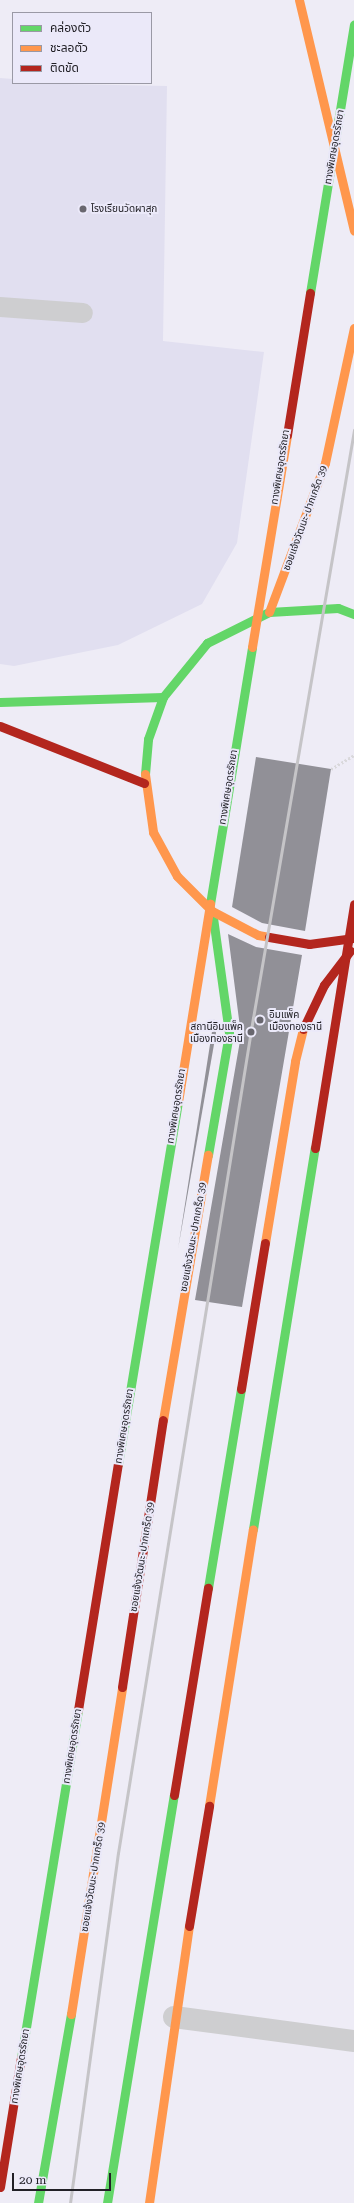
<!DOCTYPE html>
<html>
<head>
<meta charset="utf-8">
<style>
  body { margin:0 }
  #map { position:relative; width:354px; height:2203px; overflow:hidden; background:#eeecf6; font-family:"Roboto Serif","Noto Sans Thai",serif }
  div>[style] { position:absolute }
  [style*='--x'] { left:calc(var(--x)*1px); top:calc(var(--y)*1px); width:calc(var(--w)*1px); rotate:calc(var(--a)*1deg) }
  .built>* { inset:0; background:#e1dff0 }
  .building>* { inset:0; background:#919097 }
  .path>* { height:2.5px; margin-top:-1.25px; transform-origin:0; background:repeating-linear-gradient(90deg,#d9d8db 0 2px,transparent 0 4px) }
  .lane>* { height:20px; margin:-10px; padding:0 10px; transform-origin:10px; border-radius:10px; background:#ceced0 }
  .street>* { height:22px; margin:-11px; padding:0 11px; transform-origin:11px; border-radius:11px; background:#ceced0 }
  .fast>* { height:9px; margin:-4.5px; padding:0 4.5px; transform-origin:4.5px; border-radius:4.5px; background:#63d668 }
  .slow>* { height:9px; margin:-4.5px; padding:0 4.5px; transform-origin:4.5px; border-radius:4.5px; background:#ff974d }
  .jam>* { height:9px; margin:-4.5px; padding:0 4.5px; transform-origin:4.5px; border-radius:4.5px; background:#b3261e }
  .rail>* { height:3px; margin:-1.5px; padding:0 1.5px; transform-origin:1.5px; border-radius:1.5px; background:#c5c4c7 }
  .dots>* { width:11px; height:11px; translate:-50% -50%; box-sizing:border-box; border:2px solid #ebe9f9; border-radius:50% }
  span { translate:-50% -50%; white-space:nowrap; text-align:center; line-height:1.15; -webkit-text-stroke:4px #ebe9f9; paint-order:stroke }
  .street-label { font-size:10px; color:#212026 }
  .poi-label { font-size:10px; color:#212026 }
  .left { translate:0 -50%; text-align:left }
  .right { translate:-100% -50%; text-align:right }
  .legend { position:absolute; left:12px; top:12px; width:140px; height:72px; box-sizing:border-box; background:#ebe9f9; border:1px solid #9a99a5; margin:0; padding:5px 7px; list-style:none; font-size:12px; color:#212026 }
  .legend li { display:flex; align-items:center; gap:8px; height:20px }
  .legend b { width:20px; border:1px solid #9a99a5 }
  .scale { position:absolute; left:12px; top:2173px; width:99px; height:18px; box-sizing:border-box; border:2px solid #212026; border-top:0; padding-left:5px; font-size:12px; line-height:14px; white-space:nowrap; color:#212026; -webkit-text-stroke:3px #ebe9f9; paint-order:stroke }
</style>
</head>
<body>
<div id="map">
  <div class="built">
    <div style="clip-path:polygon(0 78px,13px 79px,13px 83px,167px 86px,163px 341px,264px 352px,237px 543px,202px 604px,118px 645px,14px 666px,0 664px)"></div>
  </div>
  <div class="building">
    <div style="clip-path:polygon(256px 757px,331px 769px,305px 931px,262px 923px,232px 907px)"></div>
    <div style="clip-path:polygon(228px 934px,256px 947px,302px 955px,242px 1307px,195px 1300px,241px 1035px)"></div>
    <div style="clip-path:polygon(214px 1019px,216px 1033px,178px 1249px)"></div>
  </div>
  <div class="path">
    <div style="--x:331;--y:769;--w:27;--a:-31"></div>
  </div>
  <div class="lane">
    <div style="--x:0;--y:307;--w:83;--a:4.1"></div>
  </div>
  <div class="street">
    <div style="--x:174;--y:2017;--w:182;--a:7.6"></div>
  </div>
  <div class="fast">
    <div style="--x:310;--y:293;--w:272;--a:-80.7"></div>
    <div style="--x:0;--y:702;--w:163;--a:-1.8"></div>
    <div style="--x:145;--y:774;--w:35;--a:-85"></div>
    <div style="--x:148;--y:739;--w:45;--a:-70.3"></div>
    <div style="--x:163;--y:697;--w:70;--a:-50.8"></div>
    <div style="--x:207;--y:643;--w:69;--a:-26.6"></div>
    <div style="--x:269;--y:612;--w:69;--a:-3.3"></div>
    <div style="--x:338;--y:608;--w:17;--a:21"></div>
    <div style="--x:210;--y:904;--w:260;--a:-80.7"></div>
    <div style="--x:208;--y:1155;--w:124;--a:-80.2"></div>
    <div style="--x:229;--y:1033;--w:123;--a:-97.9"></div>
    <div style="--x:118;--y:1464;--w:367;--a:-80.6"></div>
    <div style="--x:253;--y:1529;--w:386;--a:-80.8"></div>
    <div style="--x:208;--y:1588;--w:202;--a:-80.6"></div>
    <div style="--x:21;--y:2058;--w:353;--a:-80.7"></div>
    <div style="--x:38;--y:2203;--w:192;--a:-80.1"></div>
    <div style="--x:107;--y:2203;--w:413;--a:-80.7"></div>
  </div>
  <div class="slow">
    <div style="--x:299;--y:0;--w:237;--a:76.6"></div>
    <div style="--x:269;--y:612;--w:159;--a:-69.4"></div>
    <div style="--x:325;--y:463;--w:138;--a:-77.9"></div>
    <div style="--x:252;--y:647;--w:215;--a:-80.6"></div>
    <div style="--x:145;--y:774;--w:59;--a:82.1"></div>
    <div style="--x:153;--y:832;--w:50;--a:61.4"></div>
    <div style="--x:177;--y:876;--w:49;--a:45"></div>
    <div style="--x:212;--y:911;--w:52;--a:27.6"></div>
    <div style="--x:258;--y:935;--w:11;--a:10"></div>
    <div style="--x:178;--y:1102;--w:201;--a:-80.8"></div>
    <div style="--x:265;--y:1243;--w:184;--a:-80.6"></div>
    <div style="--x:295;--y:1061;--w:33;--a:-76"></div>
    <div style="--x:163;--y:1420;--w:269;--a:-80.4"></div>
    <div style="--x:209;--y:1806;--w:280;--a:-81"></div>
    <div style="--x:71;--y:2014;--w:331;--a:-81.1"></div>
    <div style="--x:149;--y:2203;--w:280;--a:-81.8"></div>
  </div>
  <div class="jam">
    <div style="--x:287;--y:435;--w:144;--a:-80.8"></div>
    <div style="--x:0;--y:726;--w:155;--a:21.6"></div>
    <div style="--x:269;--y:937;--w:41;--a:9.9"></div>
    <div style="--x:309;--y:944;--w:45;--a:-7.6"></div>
    <div style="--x:303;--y:1029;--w:49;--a:-64.5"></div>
    <div style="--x:324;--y:985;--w:43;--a:-52.6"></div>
    <div style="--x:315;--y:1148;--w:247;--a:-80.9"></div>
    <div style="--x:241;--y:1389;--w:148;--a:-80.7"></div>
    <div style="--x:122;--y:1687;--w:270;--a:-81.3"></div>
    <div style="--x:78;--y:1710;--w:249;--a:-80.8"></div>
    <div style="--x:174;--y:1795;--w:210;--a:-80.7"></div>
    <div style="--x:189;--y:1926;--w:122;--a:-80.5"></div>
    <div style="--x:0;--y:2187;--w:131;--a:-80.8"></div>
  </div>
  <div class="rail">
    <div style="--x:70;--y:2203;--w:353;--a:-82.2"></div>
    <div style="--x:118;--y:1853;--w:846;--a:-80.82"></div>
    <div style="--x:253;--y:1018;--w:597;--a:-80.25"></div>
  </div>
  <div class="dots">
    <div style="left:83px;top:209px;background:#69676f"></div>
    <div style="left:260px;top:1020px;background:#69676f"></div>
    <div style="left:251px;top:1032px;background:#69676f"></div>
  </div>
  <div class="street-label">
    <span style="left:334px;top:147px;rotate:-80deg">ทางพิเศษอุดรรัถยา</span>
    <span style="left:280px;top:467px;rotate:-81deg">ทางพิเศษอุดรรัถยา</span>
    <span style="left:305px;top:518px;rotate:-70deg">ซอยแจ้งวัฒนะ-ปากเกร็ด 39</span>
    <span style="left:228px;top:787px;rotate:-81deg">ทางพิเศษอุดรรัถยา</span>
    <span style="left:176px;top:1106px;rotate:-81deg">ทางพิเศษอุดรรัถยา</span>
    <span style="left:193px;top:1237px;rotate:-80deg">ซอยแจ้งวัฒนะ-ปากเกร็ด 39</span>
    <span style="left:124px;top:1426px;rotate:-81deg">ทางพิเศษอุดรรัถยา</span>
    <span style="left:142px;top:1557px;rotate:-81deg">ซอยแจ้งวัฒนะ-ปากเกร็ด 39</span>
    <span style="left:72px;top:1746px;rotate:-81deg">ทางพิเศษอุดรรัถยา</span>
    <span style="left:93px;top:1877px;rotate:-81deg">ซอยแจ้งวัฒนะ-ปากเกร็ด 39</span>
    <span style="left:20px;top:2066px;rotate:-81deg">ทางพิเศษอุดรรัถยา</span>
  </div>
  <div class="poi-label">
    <span class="left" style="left:91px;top:209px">โรงเรียนวัดผาสุก</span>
    <span class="left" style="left:269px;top:1020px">อิมแพ็ค<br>เมืองทองธานี</span>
    <span class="right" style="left:243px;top:1032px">สถานีอิมแพ็ค<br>เมืองทองธานี</span>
  </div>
  <ul class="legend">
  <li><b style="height:5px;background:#63d668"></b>คล่องตัว</li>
  <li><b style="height:5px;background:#ff974d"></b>ชะลอตัว</li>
  <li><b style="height:5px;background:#b3261e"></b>ติดขัด</li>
  </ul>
  <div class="scale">20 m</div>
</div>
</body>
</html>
